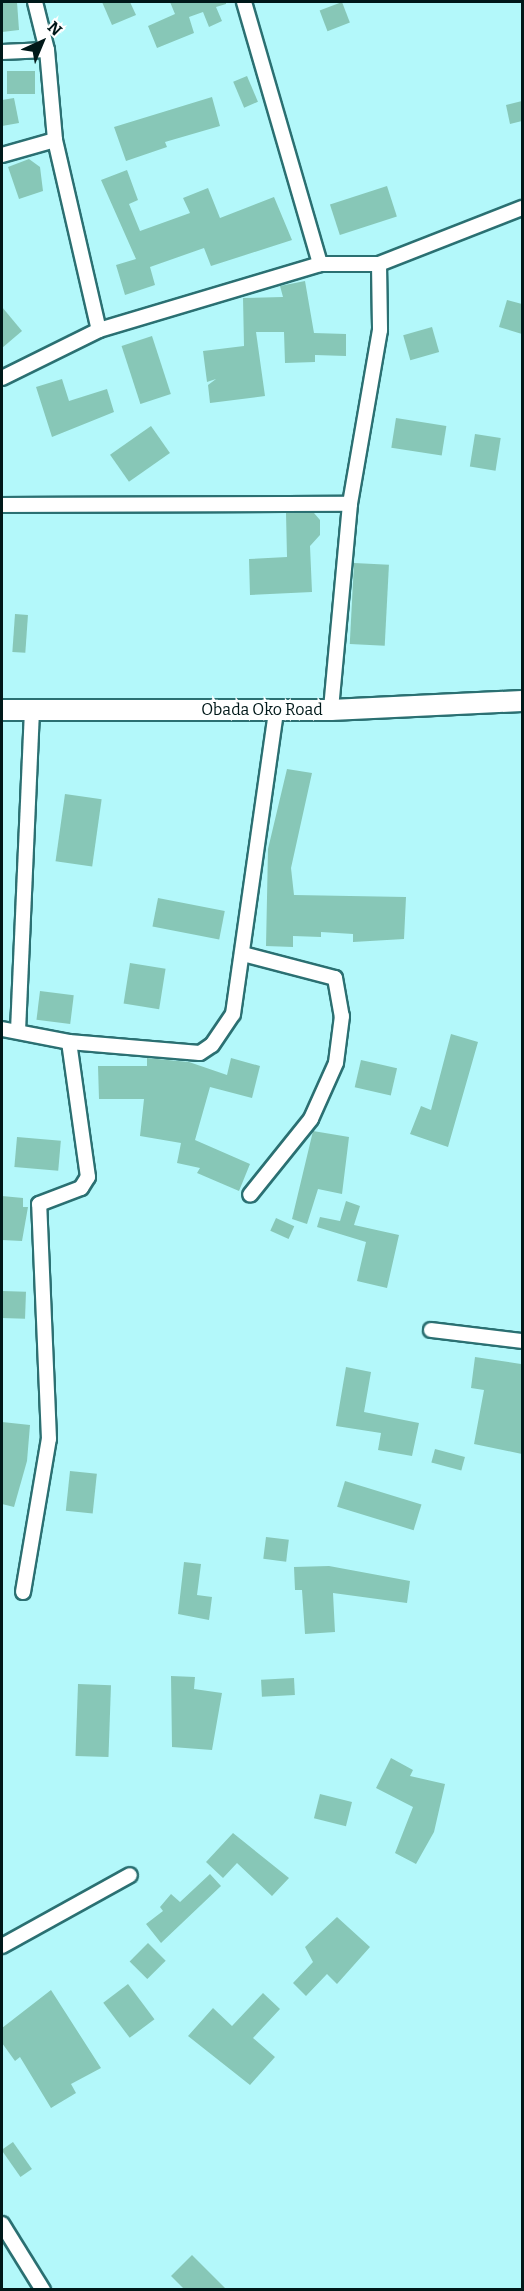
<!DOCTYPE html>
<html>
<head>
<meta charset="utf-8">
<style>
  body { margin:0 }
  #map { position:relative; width:524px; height:2291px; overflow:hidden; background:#b3f8fa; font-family:Bitter,serif }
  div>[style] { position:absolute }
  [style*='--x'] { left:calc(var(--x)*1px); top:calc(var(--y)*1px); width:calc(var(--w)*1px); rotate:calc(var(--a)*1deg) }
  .building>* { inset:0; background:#87c7b7; transform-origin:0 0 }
  .roads { filter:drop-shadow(2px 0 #2b7072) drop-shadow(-2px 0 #2b7072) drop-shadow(0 2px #2b7072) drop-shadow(0 -2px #2b7072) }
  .minor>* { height:14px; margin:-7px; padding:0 7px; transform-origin:7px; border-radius:7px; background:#fff }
  .secondary>* { height:20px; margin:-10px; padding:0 10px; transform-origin:10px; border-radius:10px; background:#fff }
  span { translate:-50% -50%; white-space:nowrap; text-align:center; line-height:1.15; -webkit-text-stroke:4.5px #fff; paint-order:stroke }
  .street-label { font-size:16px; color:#001819 }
  .frame { position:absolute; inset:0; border:3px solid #001819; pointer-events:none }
  .north { position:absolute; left:12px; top:12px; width:60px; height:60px; -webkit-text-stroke:4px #fff; paint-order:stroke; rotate:44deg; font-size:16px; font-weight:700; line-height:24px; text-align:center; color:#001819 }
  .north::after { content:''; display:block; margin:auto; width:21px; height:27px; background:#001819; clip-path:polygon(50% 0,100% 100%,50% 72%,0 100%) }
</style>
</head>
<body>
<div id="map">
  <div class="building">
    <div style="clip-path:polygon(2px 2px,17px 2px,19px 30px,2px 32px)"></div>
    <div style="clip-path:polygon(102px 2px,130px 2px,136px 15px,112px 25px)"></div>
    <div style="clip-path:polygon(170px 2px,226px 2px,226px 4px,216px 7px,222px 21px,209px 27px,203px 12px,189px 17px,194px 33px,157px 48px,148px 26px,175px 14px)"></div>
    <div style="left:342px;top:2px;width:22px;height:24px;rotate:69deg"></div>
    <div style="left:7px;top:71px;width:28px;height:23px"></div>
    <div style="left:247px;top:76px;width:28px;height:15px;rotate:67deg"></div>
    <div style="clip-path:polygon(212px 97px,220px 126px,165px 142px,167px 147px,126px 161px,114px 127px)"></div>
    <div style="clip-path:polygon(14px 98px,19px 123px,2px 126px,2px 100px)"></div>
    <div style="clip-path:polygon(522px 101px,522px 121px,510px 124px,506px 105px)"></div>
    <div style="clip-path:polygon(29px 159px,40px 167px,43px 191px,19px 199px,8px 167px)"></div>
    <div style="clip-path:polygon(127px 170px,138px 200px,129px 204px,140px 231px,190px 213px,183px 198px,208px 188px,220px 218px,274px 197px,292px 240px,211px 266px,204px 248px,150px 267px,155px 285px,125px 295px,116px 265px,136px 259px,101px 180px)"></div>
    <div style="left:387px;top:186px;width:32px;height:60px;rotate:72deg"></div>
    <div style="clip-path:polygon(305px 281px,314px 333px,346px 334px,346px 356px,315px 355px,315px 362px,285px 363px,284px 332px,256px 332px,265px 396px,210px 403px,208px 385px,216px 379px,207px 382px,203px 351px,244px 346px,243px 298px,283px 297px,280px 286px)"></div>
    <div style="clip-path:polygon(507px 300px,522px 304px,522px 334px,499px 327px)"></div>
    <div style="clip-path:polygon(2px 307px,22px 331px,2px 348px)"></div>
    <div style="left:432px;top:327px;width:26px;height:30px;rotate:74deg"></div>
    <div style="left:152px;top:336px;width:61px;height:32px;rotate:72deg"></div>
    <div style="clip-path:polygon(62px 379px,69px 401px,107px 389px,114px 412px,52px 437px,36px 387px)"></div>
    <div style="left:396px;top:418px;width:51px;height:30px;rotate:9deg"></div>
    <div style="left:151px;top:426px;width:33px;height:50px;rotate:55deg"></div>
    <div style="left:475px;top:434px;width:26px;height:33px;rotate:9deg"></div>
    <div style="clip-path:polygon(286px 513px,314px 513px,320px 520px,320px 535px,310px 546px,312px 592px,250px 595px,249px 559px,287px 557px)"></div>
    <div style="left:354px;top:563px;width:35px;height:81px;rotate:3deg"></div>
    <div style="left:15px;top:614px;width:13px;height:38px;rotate:4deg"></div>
    <div style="clip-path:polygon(287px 769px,312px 773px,291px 868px,294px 895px,406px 897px,404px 939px,353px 942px,353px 934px,321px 932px,321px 937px,293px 936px,293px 947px,266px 946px,268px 849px)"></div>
    <div style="left:65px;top:794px;width:37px;height:68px;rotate:8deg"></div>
    <div style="left:158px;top:898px;width:68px;height:29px;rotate:11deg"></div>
    <div style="left:130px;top:963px;width:36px;height:41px;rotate:9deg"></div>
    <div style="left:40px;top:991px;width:34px;height:29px;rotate:7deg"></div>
    <div style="clip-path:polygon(451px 1034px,478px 1042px,448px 1147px,410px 1134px,421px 1106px,431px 1110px)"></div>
    <div style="clip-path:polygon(147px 1058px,189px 1062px,227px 1075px,231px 1058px,260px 1066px,252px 1098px,210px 1087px,195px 1140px,250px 1164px,239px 1191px,197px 1173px,200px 1168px,177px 1163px,181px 1143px,140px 1136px,144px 1099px,99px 1099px,98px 1066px,147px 1066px)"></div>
    <div style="left:361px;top:1060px;width:37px;height:28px;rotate:13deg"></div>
    <div style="clip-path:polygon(313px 1131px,349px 1137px,342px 1194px,318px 1189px,307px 1224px,292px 1219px)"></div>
    <div style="left:17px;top:1137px;width:44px;height:30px;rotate:5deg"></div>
    <div style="clip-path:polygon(2px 1196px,23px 1198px,23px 1207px,28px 1207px,22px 1241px,2px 1240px)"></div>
    <div style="clip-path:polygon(346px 1201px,360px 1206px,354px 1225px,399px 1235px,387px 1288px,357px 1281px,366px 1242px,317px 1227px,320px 1217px,340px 1221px)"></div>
    <div style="left:276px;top:1218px;width:20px;height:14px;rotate:24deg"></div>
    <div style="left:2px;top:1291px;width:24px;height:27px;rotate:2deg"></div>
    <div style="clip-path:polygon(475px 1357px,521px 1364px,522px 1454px,474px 1444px,484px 1390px,471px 1388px)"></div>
    <div style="clip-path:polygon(346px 1367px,371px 1372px,364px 1412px,419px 1423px,412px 1456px,378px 1450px,381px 1433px,336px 1426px)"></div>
    <div style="clip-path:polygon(2px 1422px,30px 1425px,27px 1461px,14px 1507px,2px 1504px)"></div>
    <div style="left:435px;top:1449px;width:31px;height:14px;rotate:15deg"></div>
    <div style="left:70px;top:1471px;width:27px;height:40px;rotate:6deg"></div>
    <div style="left:345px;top:1481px;width:80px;height:27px;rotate:17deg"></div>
    <div style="left:266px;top:1537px;width:23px;height:22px;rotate:7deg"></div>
    <div style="clip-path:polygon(184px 1562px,201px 1564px,197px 1595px,212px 1597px,209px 1620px,178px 1614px)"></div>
    <div style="clip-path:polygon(329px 1566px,410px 1581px,407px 1603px,333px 1593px,335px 1632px,305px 1634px,302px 1590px,295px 1590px,294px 1567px)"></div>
    <div style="clip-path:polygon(171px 1676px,195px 1677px,194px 1689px,222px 1693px,212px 1750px,172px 1747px)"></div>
    <div style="left:294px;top:1678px;width:17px;height:33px;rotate:87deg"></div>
    <div style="left:78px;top:1684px;width:33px;height:72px;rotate:2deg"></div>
    <div style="clip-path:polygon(391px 1758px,413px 1770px,410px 1776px,445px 1784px,434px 1832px,416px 1864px,395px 1853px,413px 1807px,376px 1788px)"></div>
    <div style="left:320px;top:1794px;width:33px;height:25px;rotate:14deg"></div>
    <div style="clip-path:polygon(233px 1833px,289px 1878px,272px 1896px,237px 1863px,223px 1878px,206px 1862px)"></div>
    <div style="clip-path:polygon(210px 1874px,221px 1886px,161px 1943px,146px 1924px,163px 1911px,160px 1907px,171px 1894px,180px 1902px)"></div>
    <div style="clip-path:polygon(337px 1917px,370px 1947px,337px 1984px,327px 1974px,306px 1996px,293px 1983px,313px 1962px,305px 1947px)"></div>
    <div style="left:148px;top:1943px;width:25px;height:26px;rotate:45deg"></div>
    <div style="left:128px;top:1984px;width:44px;height:31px;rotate:53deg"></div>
    <div style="clip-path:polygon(51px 1990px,101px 2068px,71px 2084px,76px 2093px,51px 2108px,20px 2057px,15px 2061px,2px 2043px,2px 2028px)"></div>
    <div style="clip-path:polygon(263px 1993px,280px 2009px,253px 2038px,275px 2057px,250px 2085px,188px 2036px,213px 2008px,232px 2026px)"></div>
    <div style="left:13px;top:2142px;width:33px;height:14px;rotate:55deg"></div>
    <div style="clip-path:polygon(192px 2255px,226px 2289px,184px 2289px,171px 2276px)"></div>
  </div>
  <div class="roads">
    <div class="minor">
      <div style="--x:35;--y:2;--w:49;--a:76"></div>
      <div style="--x:47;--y:50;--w:90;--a:84.9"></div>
      <div style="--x:55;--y:140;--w:195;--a:77"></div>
      <div style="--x:244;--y:2;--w:273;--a:73.8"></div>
      <div style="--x:2;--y:52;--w:45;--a:-2.5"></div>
      <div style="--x:2;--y:155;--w:55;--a:-15.8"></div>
      <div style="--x:379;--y:264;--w:154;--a:-21.4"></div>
      <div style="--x:2;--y:378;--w:108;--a:-26.3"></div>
      <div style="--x:99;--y:330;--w:231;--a:-16.6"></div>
      <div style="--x:320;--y:264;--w:59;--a:0"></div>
      <div style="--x:379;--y:264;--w:66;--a:89.1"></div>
      <div style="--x:380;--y:330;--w:177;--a:99.8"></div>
      <div style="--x:350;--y:504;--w:207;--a:95.3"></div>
      <div style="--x:2;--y:505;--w:348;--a:-0.2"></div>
      <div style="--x:243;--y:954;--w:95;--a:14.6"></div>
      <div style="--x:335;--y:978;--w:39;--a:80"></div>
      <div style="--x:342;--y:1016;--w:47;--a:97.3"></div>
      <div style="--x:336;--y:1063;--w:61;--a:114.1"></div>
      <div style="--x:311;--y:1119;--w:97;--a:128.8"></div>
      <div style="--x:2;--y:1029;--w:68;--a:11"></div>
      <div style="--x:69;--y:1042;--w:131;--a:4.8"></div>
      <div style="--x:200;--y:1053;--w:14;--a:-34"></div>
      <div style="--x:212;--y:1045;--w:37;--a:-56"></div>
      <div style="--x:233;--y:1014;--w:307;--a:-81.9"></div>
      <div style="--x:18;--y:1031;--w:321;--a:-87.5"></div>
      <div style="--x:431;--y:1330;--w:92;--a:6.9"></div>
      <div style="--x:23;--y:1592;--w:155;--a:-80.4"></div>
      <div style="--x:49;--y:1439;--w:235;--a:-92.4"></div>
      <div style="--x:39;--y:1204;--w:45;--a:-20.9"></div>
      <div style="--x:81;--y:1188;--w:13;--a:-58"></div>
      <div style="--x:88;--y:1177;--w:136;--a:-98"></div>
      <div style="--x:2;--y:1946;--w:146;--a:-29"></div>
      <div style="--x:2;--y:2224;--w:78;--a:58.2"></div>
    </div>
    <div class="secondary">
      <div style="--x:2;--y:710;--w:329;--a:0"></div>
      <div style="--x:331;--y:710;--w:191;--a:-2.7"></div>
    </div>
  </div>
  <div class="street-label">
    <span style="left:262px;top:710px">Obada Oko Road</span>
  </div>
  <div class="frame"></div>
  <div class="north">N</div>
</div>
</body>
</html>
